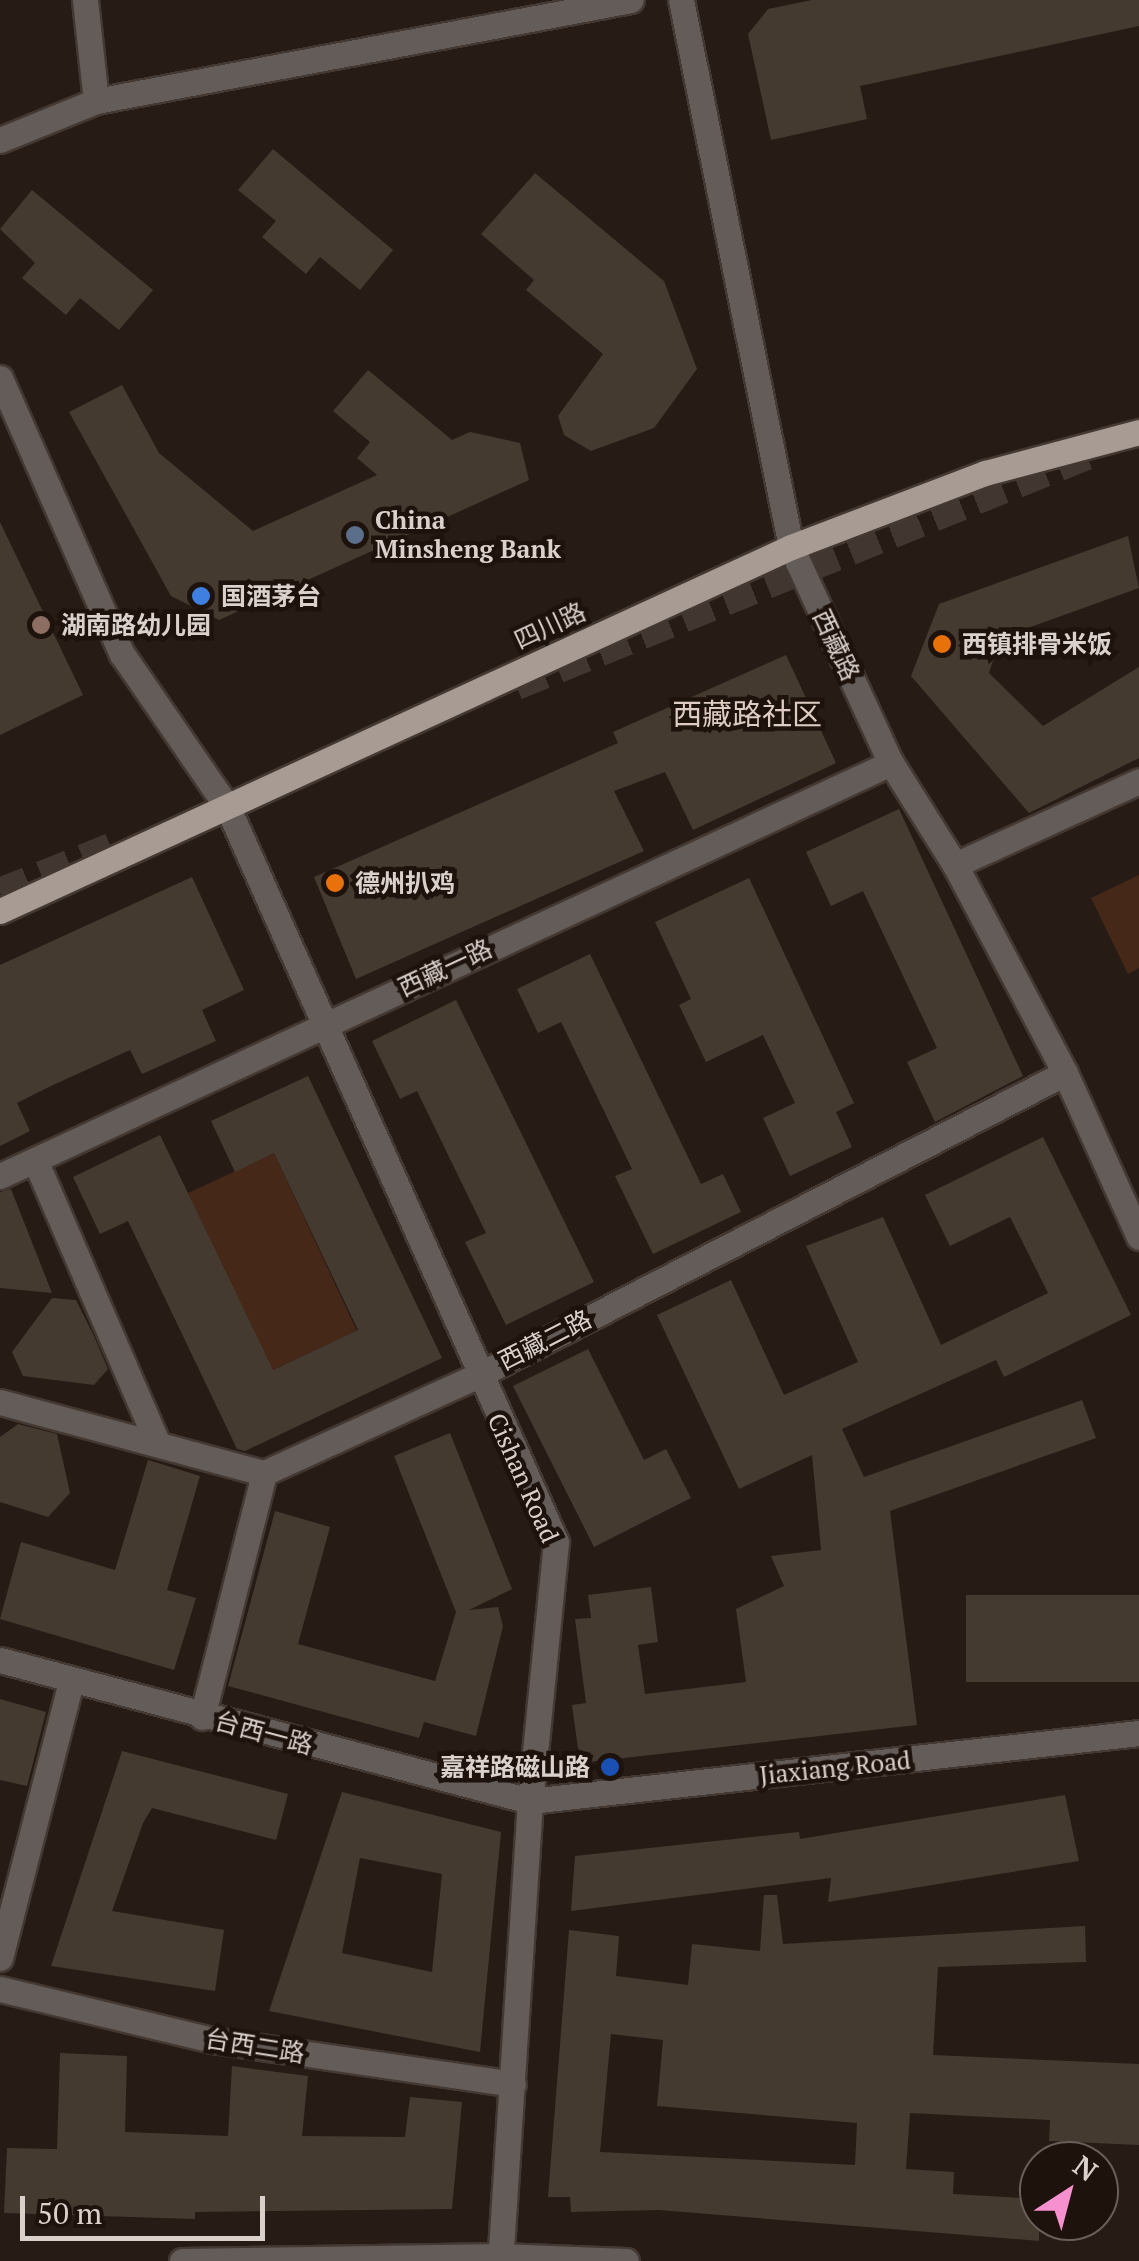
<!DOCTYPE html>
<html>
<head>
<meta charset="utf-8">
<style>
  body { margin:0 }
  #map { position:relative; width:1139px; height:2261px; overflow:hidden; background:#271b15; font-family:"PT Serif","Noto Sans SC",serif }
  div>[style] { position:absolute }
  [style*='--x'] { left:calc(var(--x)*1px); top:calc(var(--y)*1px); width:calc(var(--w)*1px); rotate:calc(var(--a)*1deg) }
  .green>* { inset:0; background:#452818; transform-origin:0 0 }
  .building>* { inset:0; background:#453a30; transform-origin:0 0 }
  .highway-tunnel>* { height:30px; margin-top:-15px; transform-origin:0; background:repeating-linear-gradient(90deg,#423631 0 30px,transparent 0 45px) }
  .roads { filter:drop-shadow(2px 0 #443832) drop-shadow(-2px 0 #443832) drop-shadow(0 2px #443832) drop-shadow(0 -2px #443832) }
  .minor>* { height:25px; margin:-12.5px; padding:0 12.5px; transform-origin:12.5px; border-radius:12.5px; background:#635c58 }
  .major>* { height:25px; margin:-12.5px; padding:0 12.5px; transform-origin:12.5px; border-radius:12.5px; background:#a89b93 }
  .dots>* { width:28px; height:28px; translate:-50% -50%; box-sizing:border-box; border:5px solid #1e120c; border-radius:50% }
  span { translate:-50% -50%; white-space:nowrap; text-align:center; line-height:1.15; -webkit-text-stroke:9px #1e120c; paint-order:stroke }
  .poi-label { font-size:25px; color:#dad1cd; font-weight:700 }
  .left { translate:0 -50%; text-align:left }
  .right { translate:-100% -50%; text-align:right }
  .street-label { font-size:25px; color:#dad1cd }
  .quarter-label { font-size:30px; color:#ddccc3 }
  .north { position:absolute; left:1019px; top:2141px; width:100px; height:100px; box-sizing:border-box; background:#1e120c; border:2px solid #695e59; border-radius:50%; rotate:36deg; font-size:28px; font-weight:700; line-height:40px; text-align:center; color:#dad1cd }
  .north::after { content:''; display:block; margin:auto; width:35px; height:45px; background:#f790cf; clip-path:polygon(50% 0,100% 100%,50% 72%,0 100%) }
  .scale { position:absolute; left:20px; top:2196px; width:245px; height:45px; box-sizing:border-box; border:5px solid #dad1cd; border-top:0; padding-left:12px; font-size:30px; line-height:35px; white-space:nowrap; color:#dad1cd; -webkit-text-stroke:8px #1e120c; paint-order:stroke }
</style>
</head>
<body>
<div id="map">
  <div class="green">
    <div style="clip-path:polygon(1139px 875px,1139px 968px,1128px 974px,1091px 898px)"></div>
    <div style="left:274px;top:1153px;width:196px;height:95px;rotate:65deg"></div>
  </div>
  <div class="building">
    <div style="clip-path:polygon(812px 0,1139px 0,1139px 26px,860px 86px,867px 119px,771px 140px,748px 34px,768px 9px)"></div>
    <div style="clip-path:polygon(273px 149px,393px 250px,360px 290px,320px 257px,306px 274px,262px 237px,276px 221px,238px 190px)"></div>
    <div style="clip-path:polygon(535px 173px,664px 281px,697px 369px,654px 428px,591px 451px,564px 435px,558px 416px,603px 354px,526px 290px,534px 280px,481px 234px)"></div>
    <div style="clip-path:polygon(32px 190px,153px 290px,119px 330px,80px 298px,66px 315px,22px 278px,35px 263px,0 229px)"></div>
    <div style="clip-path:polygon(368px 370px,452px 440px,470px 432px,520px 443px,529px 480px,219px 620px,171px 596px,69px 412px,122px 385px,159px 453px,253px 531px,377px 475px,357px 458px,370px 442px,333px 411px)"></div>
    <div style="clip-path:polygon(0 522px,83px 695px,0 735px)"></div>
    <div style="clip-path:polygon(1128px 536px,1139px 588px,1000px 638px,989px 673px,1043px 726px,1139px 667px,1139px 758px,1029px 813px,911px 676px,939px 604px)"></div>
    <div style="clip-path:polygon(786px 655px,836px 763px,693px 830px,665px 772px,614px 791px,644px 851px,356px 979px,314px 877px,618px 743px,613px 732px)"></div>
    <div style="clip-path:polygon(899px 809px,1023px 1076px,935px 1122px,907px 1062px,937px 1048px,863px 891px,831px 906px,806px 852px)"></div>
    <div style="clip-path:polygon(192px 877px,244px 990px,202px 1010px,216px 1041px,142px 1074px,130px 1050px,53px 1085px,17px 1103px,30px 1131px,0 1146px,0 965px)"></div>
    <div style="clip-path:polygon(749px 878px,854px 1103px,836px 1112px,852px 1147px,790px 1176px,763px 1118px,795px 1103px,763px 1035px,706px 1062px,679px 1005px,691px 999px,655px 922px)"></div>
    <div style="clip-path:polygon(590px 954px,701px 1184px,723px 1174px,741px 1212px,653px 1254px,615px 1176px,632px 1169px,561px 1022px,538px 1033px,517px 989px)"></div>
    <div style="clip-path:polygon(456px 1000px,594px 1282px,506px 1325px,465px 1242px,486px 1233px,417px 1091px,400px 1099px,372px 1041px)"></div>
    <div style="clip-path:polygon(308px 1076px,442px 1358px,245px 1451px,237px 1449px,128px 1221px,100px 1234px,73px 1177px,160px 1135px,273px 1370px,358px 1330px,274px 1153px,235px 1172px,211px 1121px)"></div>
    <div style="clip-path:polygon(1043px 1137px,1131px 1315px,1004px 1377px,996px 1360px,842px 1429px,864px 1477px,1082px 1400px,1096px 1438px,890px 1511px,917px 1725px,580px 1763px,572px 1705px,586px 1703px,575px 1619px,591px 1618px,588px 1595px,651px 1587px,658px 1642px,638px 1645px,645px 1694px,746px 1682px,736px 1609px,784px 1586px,771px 1556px,821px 1550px,812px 1455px,739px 1489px,657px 1315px,731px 1280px,784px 1395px,858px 1362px,806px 1246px,883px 1217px,941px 1345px,1048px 1293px,1010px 1217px,950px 1246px,925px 1195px)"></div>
    <div style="clip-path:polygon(11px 1189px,52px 1293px,0 1288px,0 1192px)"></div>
    <div style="clip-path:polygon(52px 1298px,76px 1300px,94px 1336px,108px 1369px,94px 1385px,23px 1376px,12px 1352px)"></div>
    <div style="clip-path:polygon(588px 1349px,644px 1460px,666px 1449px,691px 1498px,594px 1547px,513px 1386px)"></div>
    <div style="clip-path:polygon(18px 1424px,57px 1434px,70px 1493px,48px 1517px,0 1502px,0 1437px)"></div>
    <div style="clip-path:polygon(450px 1433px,512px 1589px,469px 1610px,498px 1607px,503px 1626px,476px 1736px,424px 1722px,419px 1738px,228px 1686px,275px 1511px,330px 1527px,298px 1644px,435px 1681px,456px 1612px,394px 1456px)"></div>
    <div style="clip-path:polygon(148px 1460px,200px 1476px,167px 1590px,196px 1598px,174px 1670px,0 1619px,21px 1542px,115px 1570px)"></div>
    <div style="left:1139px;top:1595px;width:87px;height:173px;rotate:90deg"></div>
    <div style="clip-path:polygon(0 1699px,46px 1712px,27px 1786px,0 1780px)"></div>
    <div style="clip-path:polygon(122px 1751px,288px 1794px,276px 1840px,152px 1808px,143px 1823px,112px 1911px,224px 1930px,215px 1991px,51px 1966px)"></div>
    <div style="clip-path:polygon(evenodd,342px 1792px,501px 1832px,480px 2052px,269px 2011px,342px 1792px,360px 1858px,442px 1874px,432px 1972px,342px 1953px,360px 1858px)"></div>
    <div style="clip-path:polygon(1065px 1795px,1079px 1861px,828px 1902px,831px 1878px,571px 1911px,575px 1856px,799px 1832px,800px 1839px)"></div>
    <div style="clip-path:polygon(evenodd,764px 1895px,777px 1895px,783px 1944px,1085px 1926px,1086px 1962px,938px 1967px,933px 2055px,1139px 2064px,1139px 2145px,1049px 2141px,1050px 2120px,910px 2113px,906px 2169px,954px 2172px,953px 2194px,1039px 2199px,1039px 2241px,659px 2210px,571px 2212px,570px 2197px,548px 2197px,569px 1930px,619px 1936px,616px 1976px,688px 1985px,692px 1944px,760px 1951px,764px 1895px,611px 2034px,663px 2040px,657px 2106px,857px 2123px,855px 2165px,600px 2152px,611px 2034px)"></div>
    <div style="clip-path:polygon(60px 2053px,127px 2056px,125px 2132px,228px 2136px,232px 2066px,308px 2076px,302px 2136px,405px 2137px,410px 2097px,462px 2102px,452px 2209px,195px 2212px,195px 2219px,4px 2213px,7px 2148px,57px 2149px)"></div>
  </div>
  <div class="highway-tunnel">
    <div style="--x:516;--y:685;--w:629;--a:-21.95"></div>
    <div style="--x:0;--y:893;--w:120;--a:-22.1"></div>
  </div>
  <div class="roads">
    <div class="minor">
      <div style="--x:85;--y:0;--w:102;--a:83.8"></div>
      <div style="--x:681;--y:0;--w:558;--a:78.63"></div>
      <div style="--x:791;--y:547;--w:238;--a:65.2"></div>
      <div style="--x:891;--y:763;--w:120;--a:57.9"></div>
      <div style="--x:955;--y:865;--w:235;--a:62.1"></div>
      <div style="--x:1065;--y:1073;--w:180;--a:65.7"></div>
      <div style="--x:0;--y:140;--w:104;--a:-22.1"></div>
      <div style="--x:96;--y:101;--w:544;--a:-10.69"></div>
      <div style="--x:0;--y:378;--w:302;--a:66.2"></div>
      <div style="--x:122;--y:654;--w:187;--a:55.5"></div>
      <div style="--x:228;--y:808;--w:804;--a:65.92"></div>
      <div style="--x:556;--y:1542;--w:260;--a:95.7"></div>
      <div style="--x:530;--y:1801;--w:461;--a:93.7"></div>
      <div style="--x:955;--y:865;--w:202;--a:-24.5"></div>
      <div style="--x:35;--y:1160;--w:305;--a:66.6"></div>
      <div style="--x:0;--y:1176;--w:982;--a:-24.87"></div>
      <div style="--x:0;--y:1402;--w:273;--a:15.1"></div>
      <div style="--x:264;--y:1473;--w:234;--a:-24.5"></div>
      <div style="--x:477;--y:1376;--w:661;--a:-27.26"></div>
      <div style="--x:0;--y:1660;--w:548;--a:14.9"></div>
      <div style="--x:530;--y:1801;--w:613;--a:-6.37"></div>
      <div style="--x:202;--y:1717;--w:252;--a:-75.7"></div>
      <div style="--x:0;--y:1958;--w:286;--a:-75.6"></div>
      <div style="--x:0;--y:1989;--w:218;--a:13.5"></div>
      <div style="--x:212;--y:2040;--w:304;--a:8.3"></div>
      <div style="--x:182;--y:2261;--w:318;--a:-0.9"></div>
      <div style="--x:500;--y:2256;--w:126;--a:2.3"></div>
    </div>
    <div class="major">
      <div style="--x:0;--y:911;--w:871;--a:-24.71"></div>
      <div style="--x:791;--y:547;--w:208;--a:-20.9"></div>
      <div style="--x:985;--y:473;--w:159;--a:-14.9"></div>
    </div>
  </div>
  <div class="dots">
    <div style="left:355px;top:535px;background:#5c6f8a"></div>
    <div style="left:201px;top:596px;background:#3f7fe0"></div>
    <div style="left:41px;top:625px;background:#8d6e63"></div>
    <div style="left:942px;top:644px;background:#e8710a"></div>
    <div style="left:335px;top:883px;background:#e8710a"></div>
    <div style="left:610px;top:1767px;background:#1a4fb4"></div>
  </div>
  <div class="poi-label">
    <span class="left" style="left:375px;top:535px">China<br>Minsheng Bank</span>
    <span class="left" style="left:221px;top:596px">国酒茅台</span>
    <span class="left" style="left:61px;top:625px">湖南路幼儿园</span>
    <span class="left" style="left:962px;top:644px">西镇排骨米饭</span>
    <span class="left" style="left:355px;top:883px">德州扒鸡</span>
    <span class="right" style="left:590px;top:1767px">嘉祥路磁山路</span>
  </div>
  <div class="street-label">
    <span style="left:550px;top:626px;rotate:-25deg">四川路</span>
    <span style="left:836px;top:645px;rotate:65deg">西藏路</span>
    <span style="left:445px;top:968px;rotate:-25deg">西藏一路</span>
    <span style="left:545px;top:1340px;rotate:-27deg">西藏二路</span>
    <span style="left:523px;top:1478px;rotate:66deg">Cishan Road</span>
    <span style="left:264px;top:1733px;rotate:15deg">台西一路</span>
    <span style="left:835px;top:1768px;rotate:-6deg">Jiaxiang Road</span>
    <span style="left:255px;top:2046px;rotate:9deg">台西二路</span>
  </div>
  <div class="quarter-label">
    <span style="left:747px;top:714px">西藏路社区</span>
  </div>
  <div class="north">N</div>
  <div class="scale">50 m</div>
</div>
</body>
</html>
